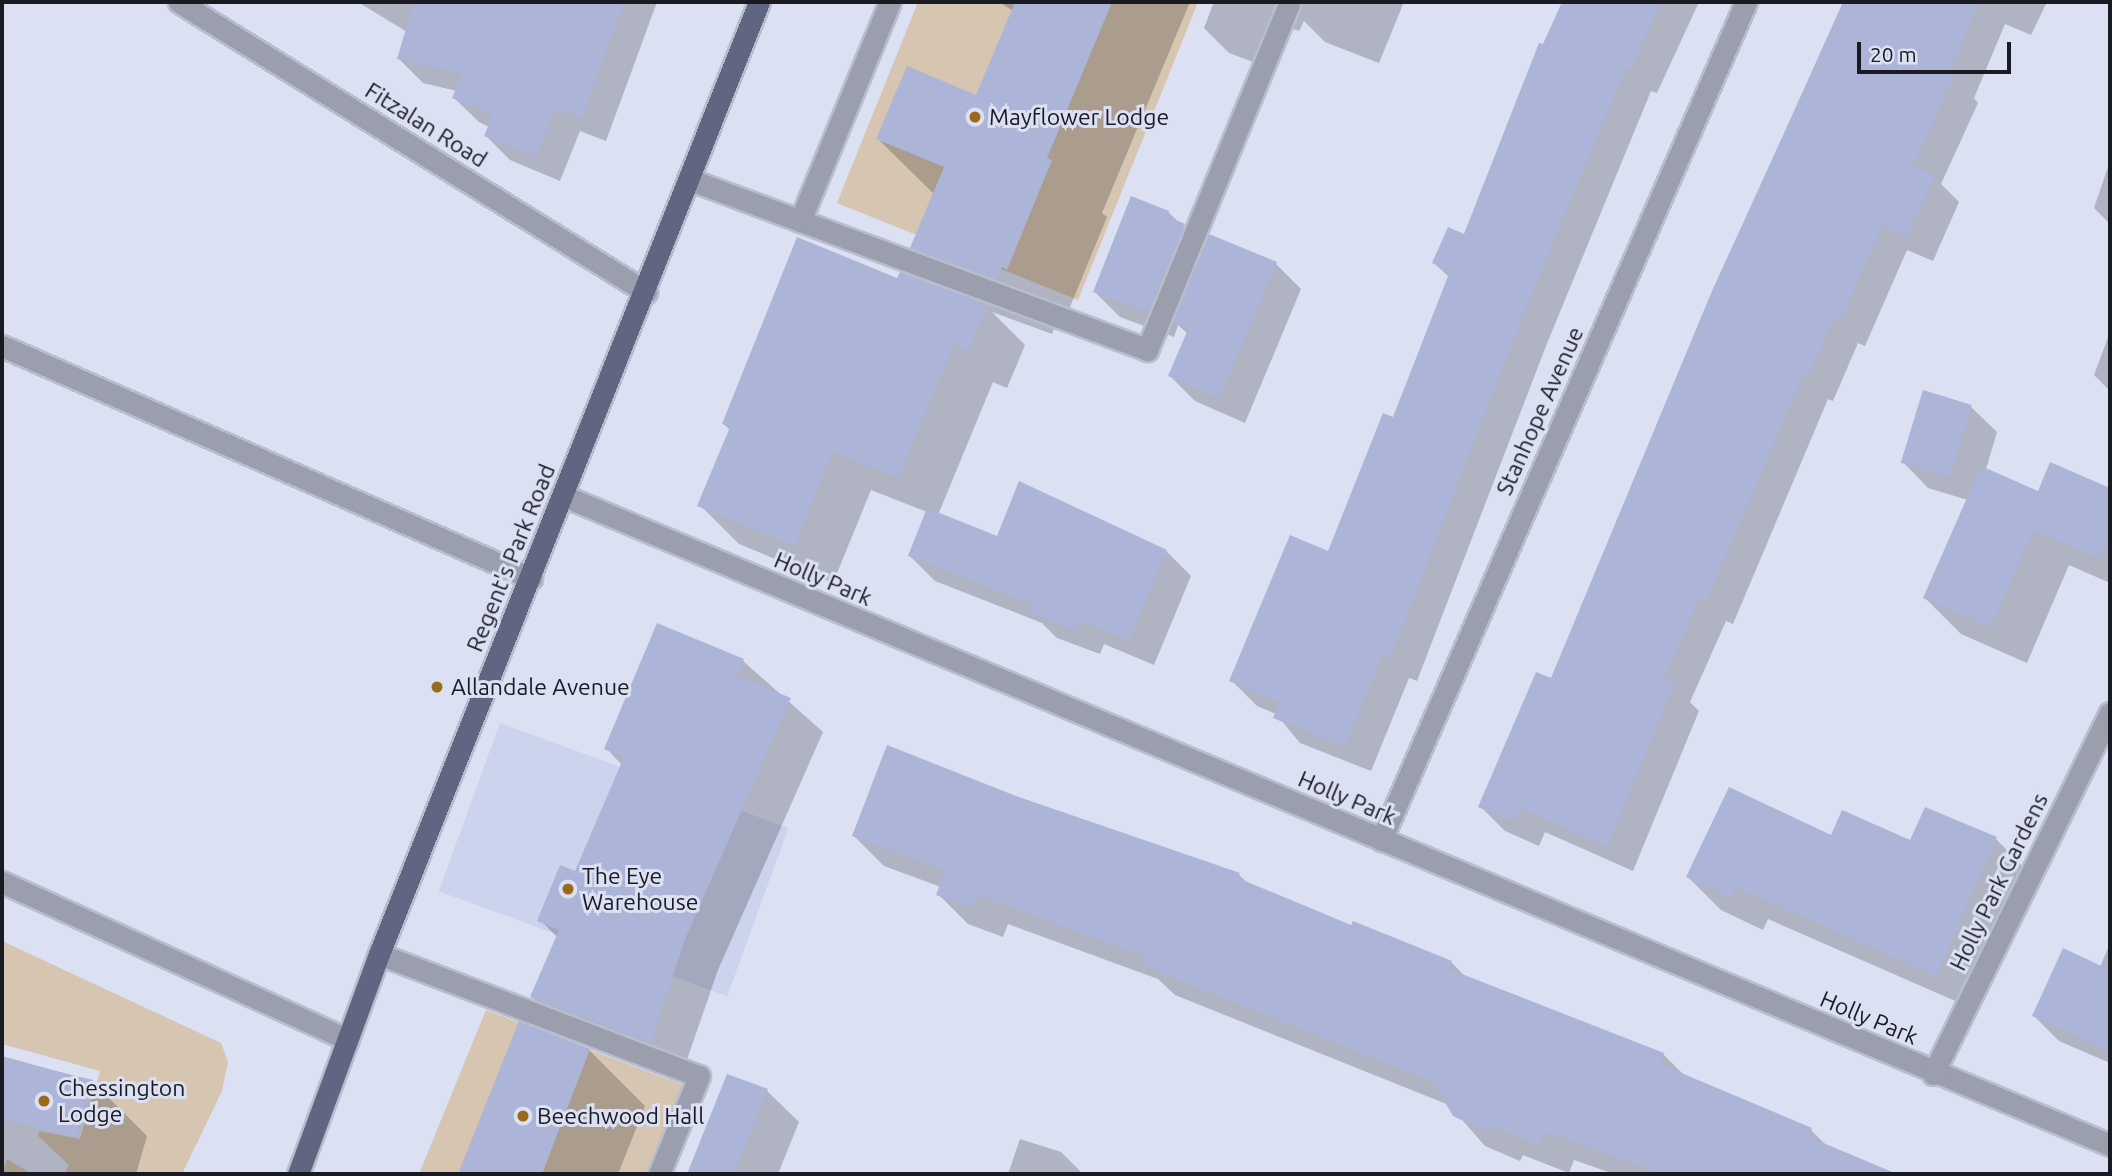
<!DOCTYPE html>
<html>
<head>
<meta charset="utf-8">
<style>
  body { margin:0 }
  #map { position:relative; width:2112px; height:1176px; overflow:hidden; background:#dbe0f3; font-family:Ubuntu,sans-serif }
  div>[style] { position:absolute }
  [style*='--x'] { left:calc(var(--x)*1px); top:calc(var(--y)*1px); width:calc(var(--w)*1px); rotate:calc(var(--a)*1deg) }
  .built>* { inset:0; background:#ccd3ed; transform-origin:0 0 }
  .green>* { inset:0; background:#d5c5b1 }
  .shadow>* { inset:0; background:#0003 }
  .building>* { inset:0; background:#acb4d7; transform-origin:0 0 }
  .roads { filter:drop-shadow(2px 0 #b8bdcd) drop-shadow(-2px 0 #b8bdcd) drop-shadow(0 2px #b8bdcd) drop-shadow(0 -2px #b8bdcd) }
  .minor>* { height:21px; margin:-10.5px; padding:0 10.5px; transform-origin:10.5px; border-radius:10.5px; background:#9a9ead }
  .major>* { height:21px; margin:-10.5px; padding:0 10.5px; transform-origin:10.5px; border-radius:10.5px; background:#606681 }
  .dots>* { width:19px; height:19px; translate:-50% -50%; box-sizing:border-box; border:4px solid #dbe0f3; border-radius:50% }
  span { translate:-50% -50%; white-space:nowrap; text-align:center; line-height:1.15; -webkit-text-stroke:6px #dbe0f3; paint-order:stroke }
  .poi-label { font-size:23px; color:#1a1b22 }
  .left { translate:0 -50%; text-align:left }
  .street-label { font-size:23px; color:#1a1b22 }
  .frame { position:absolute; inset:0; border:4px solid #1a1b22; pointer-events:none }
  .scale { position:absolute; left:1857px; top:42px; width:154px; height:32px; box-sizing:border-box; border:4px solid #1a1b22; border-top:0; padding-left:9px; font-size:21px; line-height:24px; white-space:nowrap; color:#1a1b22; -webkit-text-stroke:5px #dbe0f3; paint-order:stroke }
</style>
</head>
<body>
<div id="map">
  <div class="built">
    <div style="left:500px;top:723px;width:307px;height:179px;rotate:20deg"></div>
  </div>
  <div class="green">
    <div style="clip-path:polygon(918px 2px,1198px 2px,1078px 300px,837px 203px)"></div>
    <div style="clip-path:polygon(2px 941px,221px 1043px,228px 1062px,222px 1091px,182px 1174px,64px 1174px,69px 1165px,38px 1136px,39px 1131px,80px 1139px,100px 1071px,2px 1044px)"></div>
    <div style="clip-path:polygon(486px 1010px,683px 1085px,649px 1174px,419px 1174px)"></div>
    <div style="clip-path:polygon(7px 1159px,27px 1171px,30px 1174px,2px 1174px)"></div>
  </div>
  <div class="shadow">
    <div style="clip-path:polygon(358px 2px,657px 2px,606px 141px,580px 131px,560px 181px,510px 160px,486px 136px,489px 127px,479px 122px,454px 98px,457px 91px,423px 83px,399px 59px,407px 32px)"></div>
    <div style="clip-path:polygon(999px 2px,1190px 2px,1102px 213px,1107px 217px,1063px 324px,1057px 322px,1052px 334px,992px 312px,1025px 345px,1007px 388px,993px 382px,938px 515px,998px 538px,1166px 551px,1191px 576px,1154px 665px,1104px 644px,1100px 654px,1057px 638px,1042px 623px,935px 581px,910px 556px,927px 512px,871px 490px,833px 583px,739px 544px,700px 505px,731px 431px,724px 424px,898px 280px,962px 297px,912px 247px,934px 194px,878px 139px,977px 97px,1013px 11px)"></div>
    <div style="clip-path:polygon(1214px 2px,1404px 2px,1379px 63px,1325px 42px,1304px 21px,1299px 31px,1285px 26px,1264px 66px,1229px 53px,1204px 28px)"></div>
    <div style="clip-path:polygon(1563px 2px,1699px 2px,1657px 93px,1651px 91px,1546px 346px,1417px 681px,1409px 678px,1371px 771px,1300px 743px,1276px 714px,1257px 706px,1231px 680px,1329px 553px,1394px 419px,1449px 277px,1434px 263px,1465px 237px)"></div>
    <div style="clip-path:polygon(1843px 2px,2047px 2px,2031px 35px,2005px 24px,1974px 98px,1978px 103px,1941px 184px,1959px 202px,1933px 261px,1907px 250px,1865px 346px,1858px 343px,1833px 401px,1828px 399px,1733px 624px,1726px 621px,1690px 702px,1699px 711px,1633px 871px,1545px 832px,1539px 846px,1505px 831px,1480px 806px,1552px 681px,1713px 292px)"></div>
    <div style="clip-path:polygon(2110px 161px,2110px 224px,2094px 208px)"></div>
    <div style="clip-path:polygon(1168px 212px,1205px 247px,1276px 264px,1301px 289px,1245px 423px,1195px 401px,1170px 376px,1188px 334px,1178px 325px,1174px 337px,1120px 317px,1095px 292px)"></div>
    <div style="clip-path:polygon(2110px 332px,2110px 391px,2094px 375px)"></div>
    <div style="clip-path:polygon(1971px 407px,1997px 432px,1986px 469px,2038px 493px,2051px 464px,2110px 490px,2110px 583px,2069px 565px,2027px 663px,1961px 634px,1925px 598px,1968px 500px,1928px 488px,1903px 462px)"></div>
    <div style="clip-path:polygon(743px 661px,823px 732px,718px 970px,682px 1074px,564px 1029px,532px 997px,558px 938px,540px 920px,576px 874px,622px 765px,607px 749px)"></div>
    <div style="clip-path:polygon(1015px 797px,1239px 875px,1250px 885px,1352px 928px,1451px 962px,1466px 977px,1663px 1054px,1685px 1076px,1811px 1130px,1827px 1146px,1896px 1174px,1614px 1174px,1574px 1160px,1569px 1173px,1523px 1155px,1520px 1161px,1485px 1146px,1449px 1105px,1175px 995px,1158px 979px,1008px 924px,1003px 937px,968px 924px,938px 894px,941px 887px,884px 866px,854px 836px)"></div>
    <div style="clip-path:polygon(1832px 837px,1911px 842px,1996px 839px,2028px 872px,1969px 1007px,1768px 919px,1763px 930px,1721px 910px,1688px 877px)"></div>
    <div style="clip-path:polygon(2108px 948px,2110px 949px,2110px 1063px,2059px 1041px,2034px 1016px,2100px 967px)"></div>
    <div style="clip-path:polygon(520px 1024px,589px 1050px,645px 1106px,618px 1174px,460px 1174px)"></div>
    <div style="clip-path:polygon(2px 1056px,92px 1081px,147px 1136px,136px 1174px,2px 1174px)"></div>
    <div style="clip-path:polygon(728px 1076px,767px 1091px,799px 1122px,778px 1174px,689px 1174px)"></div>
    <div style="clip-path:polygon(1020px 1139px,1061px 1152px,1083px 1174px,1008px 1174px)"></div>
  </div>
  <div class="building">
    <div style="clip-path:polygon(414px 2px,624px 2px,582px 118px,556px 107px,536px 157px,484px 136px,493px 114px,452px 98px,462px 74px,397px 59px)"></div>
    <div style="clip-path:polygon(1015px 2px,1112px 2px,1047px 158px,1052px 160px,1007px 270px,1002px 267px,997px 280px,910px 248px,944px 167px,876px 139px,907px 66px,976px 95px)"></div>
    <div style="clip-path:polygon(1562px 2px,1661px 2px,1631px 69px,1626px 67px,1521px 320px,1391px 657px,1383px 654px,1345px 747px,1273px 718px,1279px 702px,1229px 681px,1290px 535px,1328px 551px,1383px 413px,1393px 417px,1450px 271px,1432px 263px,1448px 227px,1464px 234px,1539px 43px,1543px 44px)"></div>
    <div style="clip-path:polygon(1844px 2px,1979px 2px,1949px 74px,1954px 76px,1913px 166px,1935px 175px,1907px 237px,1882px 226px,1840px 322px,1833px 319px,1808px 377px,1803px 375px,1707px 600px,1700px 597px,1664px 679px,1674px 684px,1607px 847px,1520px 808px,1514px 822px,1478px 807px,1536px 672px,1551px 678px,1712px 291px)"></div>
    <div style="clip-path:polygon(1131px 196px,1169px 211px,1167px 216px,1185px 224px,1148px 312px,1093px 292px)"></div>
    <div style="clip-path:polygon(1209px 234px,1277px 262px,1219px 399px,1168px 376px,1189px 327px,1173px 322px)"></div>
    <div style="clip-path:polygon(797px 237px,897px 278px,900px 272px,987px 304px,968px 351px,954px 345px,898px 478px,832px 452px,794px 546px,697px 506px,730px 427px,722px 424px)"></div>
    <div style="left:1923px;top:390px;width:51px;height:76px;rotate:17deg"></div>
    <div style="clip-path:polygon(2050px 462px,2110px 488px,2110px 534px,2099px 559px,2033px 530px,1991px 628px,1923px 598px,1981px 466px,2038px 491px)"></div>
    <div style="clip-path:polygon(1019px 481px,1167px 550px,1129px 641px,1078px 620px,1074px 630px,1029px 613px,1033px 605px,908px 556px,927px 508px,997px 536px)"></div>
    <div style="clip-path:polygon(657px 623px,744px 659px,737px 676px,791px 698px,686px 937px,650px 1043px,530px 997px,559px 930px,537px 921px,560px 865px,575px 871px,624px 757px,604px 749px)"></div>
    <div style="clip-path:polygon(887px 745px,1016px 796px,1240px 873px,1238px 878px,1351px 925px,1353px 921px,1452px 961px,1449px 969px,1664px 1053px,1660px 1064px,1812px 1128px,1809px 1137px,1897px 1174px,1662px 1174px,1545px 1131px,1539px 1145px,1493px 1126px,1490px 1133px,1453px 1116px,1433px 1082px,1143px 966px,1146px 957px,978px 895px,973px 908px,936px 895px,945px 871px,852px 836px)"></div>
    <div style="clip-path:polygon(1729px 787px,1831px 835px,1842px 810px,1910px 840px,1925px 807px,1997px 837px,1936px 976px,1735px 887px,1730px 898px,1686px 877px)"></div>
    <div style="clip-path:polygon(2063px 948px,2110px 970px,2110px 1051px,2032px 1016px)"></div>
    <div style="clip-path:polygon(519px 1021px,590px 1049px,542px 1174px,458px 1174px)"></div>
    <div style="clip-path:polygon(2px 1058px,93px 1080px,76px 1137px,2px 1119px)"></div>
    <div style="clip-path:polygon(727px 1074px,768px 1089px,734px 1174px,687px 1174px)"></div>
  </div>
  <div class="roads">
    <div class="minor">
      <div style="--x:179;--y:2;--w:550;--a:31.84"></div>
      <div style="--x:688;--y:179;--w:490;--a:20.4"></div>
      <div style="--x:1147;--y:350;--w:376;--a:-67.7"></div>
      <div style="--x:800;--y:221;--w:237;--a:-67.7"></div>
      <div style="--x:2;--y:346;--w:578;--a:23.68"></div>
      <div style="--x:564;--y:496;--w:1677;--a:22.77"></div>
      <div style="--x:1381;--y:840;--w:914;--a:-66.46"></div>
      <div style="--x:2;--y:882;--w:380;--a:24.5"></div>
      <div style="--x:379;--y:954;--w:342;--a:20.9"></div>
      <div style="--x:699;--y:1076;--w:106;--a:112.2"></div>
      <div style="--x:1933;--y:1074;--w:402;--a:-63.9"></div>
    </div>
    <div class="major">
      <div style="--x:298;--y:1174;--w:234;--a:-69.8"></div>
      <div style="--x:379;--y:954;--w:1025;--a:-68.24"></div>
    </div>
  </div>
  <div class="dots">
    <div style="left:975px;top:117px;background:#9a691c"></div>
    <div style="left:437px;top:687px;background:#9a691c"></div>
    <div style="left:568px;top:889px;background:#9a691c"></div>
    <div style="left:44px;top:1101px;background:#9a691c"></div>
    <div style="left:523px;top:1116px;background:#9a691c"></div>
  </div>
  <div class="poi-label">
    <span class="left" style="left:989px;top:117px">Mayflower Lodge</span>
    <span class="left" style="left:451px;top:687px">Allandale Avenue</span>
    <span class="left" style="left:582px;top:889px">The Eye<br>Warehouse</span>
    <span class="left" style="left:58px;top:1101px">Chessington<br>Lodge</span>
    <span class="left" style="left:537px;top:1116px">Beechwood Hall</span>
  </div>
  <div class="street-label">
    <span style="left:426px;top:125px;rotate:32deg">Fitzalan Road</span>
    <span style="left:1540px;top:411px;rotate:-66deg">Stanhope Avenue</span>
    <span style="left:511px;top:558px;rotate:-68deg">Regent's Park Road</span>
    <span style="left:823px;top:579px;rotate:23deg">Holly Park</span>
    <span style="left:1347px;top:798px;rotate:23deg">Holly Park</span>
    <span style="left:1999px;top:882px;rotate:-64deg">Holly Park Gardens</span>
    <span style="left:1869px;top:1018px;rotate:23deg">Holly Park</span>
  </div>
  <div class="frame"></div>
  <div class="scale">20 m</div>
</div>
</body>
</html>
